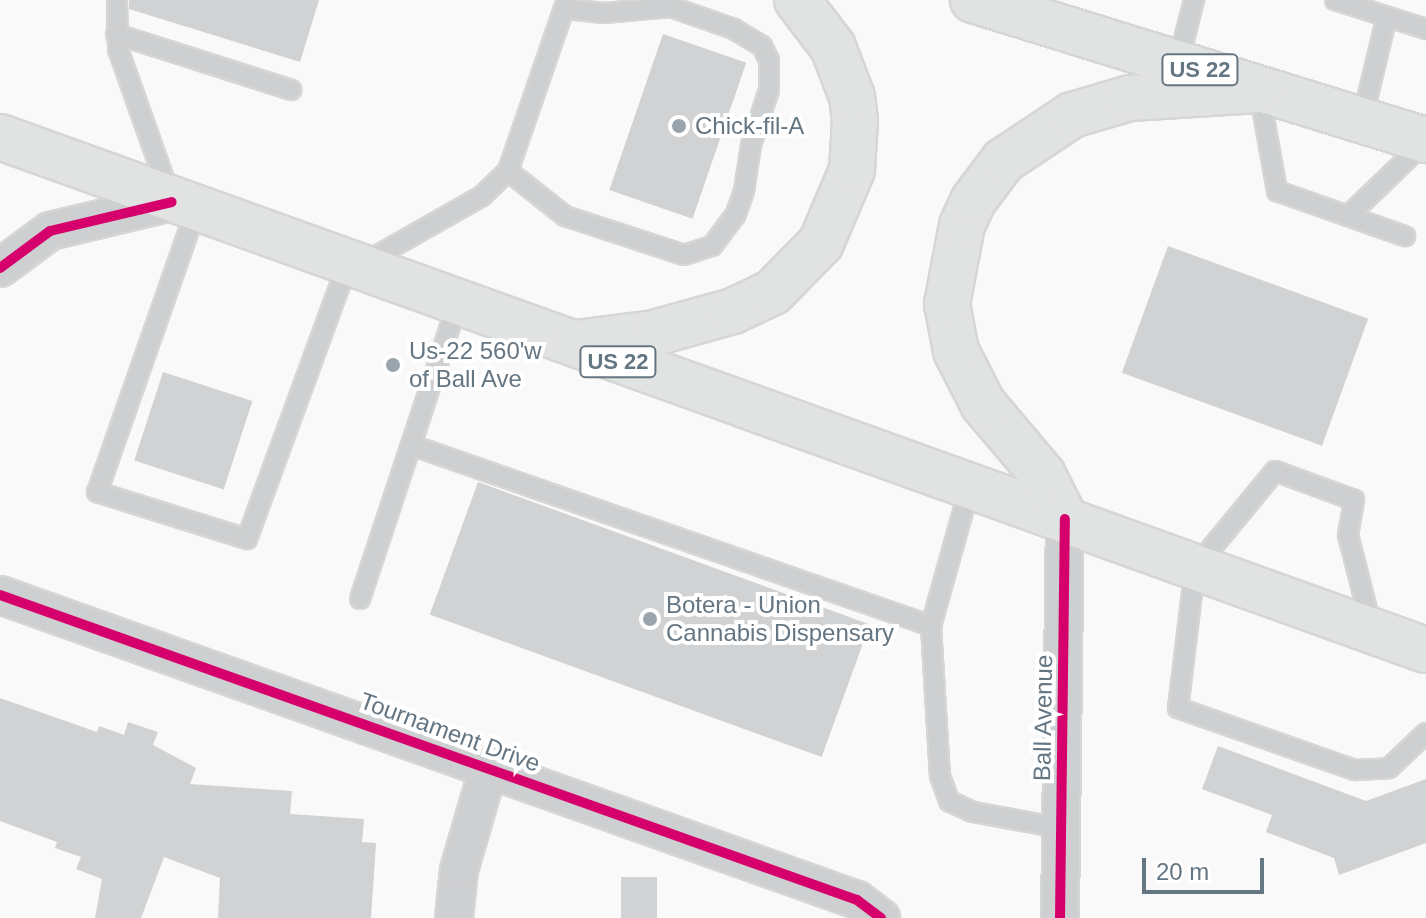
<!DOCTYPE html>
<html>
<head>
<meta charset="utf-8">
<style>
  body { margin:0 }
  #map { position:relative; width:1426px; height:918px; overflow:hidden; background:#f9f9f9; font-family:Arial,sans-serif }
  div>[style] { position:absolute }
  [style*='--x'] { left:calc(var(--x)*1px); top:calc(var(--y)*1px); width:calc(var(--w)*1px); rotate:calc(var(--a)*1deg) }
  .building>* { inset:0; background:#d0d2d3; transform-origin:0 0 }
  .roads { filter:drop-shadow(2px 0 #d5d6d6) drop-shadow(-2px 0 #d5d6d6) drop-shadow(0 2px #d5d6d6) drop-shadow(0 -2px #d5d6d6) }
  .lane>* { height:18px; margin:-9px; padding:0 9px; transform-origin:9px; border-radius:9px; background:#cecfd0 }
  .street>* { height:36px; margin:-18px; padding:0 18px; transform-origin:18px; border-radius:18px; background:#cecfd0 }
  .highway>* { height:44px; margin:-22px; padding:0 22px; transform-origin:22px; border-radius:22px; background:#e1e2e2 }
  .cycleway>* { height:10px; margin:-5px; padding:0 5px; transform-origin:5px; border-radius:5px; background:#d6006c }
  .dots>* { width:22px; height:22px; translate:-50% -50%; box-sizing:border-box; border:4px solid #fff; border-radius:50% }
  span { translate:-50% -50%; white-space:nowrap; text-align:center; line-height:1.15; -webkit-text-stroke:8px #fff; paint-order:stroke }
  .shield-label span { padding:2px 6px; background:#fff; border:2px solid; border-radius:6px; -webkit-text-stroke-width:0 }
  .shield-label { font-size:22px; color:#657683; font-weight:700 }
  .poi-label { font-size:24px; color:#657683 }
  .left { translate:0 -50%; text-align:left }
  .street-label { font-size:24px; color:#657683 }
  .scale { position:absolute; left:1142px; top:858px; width:122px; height:36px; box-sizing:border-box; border:4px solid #657683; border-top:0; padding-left:10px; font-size:24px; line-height:28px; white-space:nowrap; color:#657683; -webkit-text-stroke:6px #fff; paint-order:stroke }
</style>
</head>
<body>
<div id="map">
  <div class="building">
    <div style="clip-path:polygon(129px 0,319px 0,300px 62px,129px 9px)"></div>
    <div style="left:663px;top:34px;width:88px;height:165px;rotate:19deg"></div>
    <div style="left:1168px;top:246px;width:213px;height:135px;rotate:20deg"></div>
    <div style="left:163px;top:372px;width:94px;height:93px;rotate:18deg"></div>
    <div style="left:478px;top:482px;width:417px;height:141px;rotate:20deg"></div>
    <div style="clip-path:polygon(0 698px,97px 732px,99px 726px,124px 735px,128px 722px,158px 732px,153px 745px,196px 768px,190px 784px,292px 791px,290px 814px,364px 819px,362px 842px,376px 843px,371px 918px,218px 918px,220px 878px,164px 857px,141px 918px,95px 918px,102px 879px,76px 869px,81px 857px,55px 848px,57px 842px,0 821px)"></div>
    <div style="clip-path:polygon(1218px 746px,1366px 801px,1426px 779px,1426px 843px,1339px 875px,1334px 858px,1266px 832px,1272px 815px,1202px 789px)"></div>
    <div style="left:621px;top:877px;width:36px;height:41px"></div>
  </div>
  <div class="roads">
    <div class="lane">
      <div style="--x:117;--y:0;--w:49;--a:88.8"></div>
      <div style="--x:118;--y:49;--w:156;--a:70.5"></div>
      <div style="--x:1335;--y:0;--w:96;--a:17.7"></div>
      <div style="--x:116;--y:34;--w:184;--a:17.7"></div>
      <div style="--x:1178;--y:63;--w:65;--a:-75.7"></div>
      <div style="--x:1259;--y:90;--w:103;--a:79.9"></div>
      <div style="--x:1277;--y:191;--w:136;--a:19.4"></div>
      <div style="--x:1362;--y:120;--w:103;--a:-76.5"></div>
      <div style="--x:508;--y:171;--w:73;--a:38.3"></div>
      <div style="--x:565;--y:216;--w:125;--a:18.1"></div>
      <div style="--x:684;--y:255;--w:29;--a:-18"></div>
      <div style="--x:712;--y:246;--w:38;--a:-53"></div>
      <div style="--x:735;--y:216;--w:27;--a:-70"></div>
      <div style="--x:744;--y:191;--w:47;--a:-81.3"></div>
      <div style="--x:751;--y:145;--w:58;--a:-71.9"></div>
      <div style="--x:769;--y:90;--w:30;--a:-90"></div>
      <div style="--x:769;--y:60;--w:16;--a:-117"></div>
      <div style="--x:762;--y:46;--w:33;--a:-149"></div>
      <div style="--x:734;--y:29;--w:67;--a:-160.8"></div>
      <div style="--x:671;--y:7;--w:67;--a:174.9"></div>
      <div style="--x:604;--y:13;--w:39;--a:-174"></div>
      <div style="--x:196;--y:210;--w:299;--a:109.3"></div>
      <div style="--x:97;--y:492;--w:157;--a:17.4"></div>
      <div style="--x:247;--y:539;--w:292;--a:-69.9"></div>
      <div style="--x:1348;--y:216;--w:108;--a:-43.9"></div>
      <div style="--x:364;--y:263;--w:136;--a:-29.6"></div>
      <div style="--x:482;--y:196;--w:36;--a:-44"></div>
      <div style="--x:508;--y:171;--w:181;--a:-71"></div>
      <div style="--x:457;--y:305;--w:147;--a:108.2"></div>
      <div style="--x:411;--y:445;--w:551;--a:19.19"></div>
      <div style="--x:931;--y:626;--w:145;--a:-74.4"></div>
      <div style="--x:360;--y:599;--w:162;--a:-71.7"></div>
      <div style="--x:931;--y:626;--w:150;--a:86.6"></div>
      <div style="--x:940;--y:776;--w:27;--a:70"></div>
      <div style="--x:949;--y:801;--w:26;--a:25"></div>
      <div style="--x:973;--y:812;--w:89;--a:10.3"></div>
      <div style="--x:1372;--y:629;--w:97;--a:-104.3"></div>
      <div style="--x:1348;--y:535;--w:36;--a:-80"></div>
      <div style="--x:1354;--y:500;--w:84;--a:-159.8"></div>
      <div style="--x:1275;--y:471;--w:126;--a:129.5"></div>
      <div style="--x:1195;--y:568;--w:141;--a:96.9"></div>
      <div style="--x:1178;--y:708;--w:188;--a:19.3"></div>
      <div style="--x:1355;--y:770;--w:34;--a:-3"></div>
      <div style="--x:1389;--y:768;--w:51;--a:-43.4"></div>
    </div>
    <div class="street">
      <div style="--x:0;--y:268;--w:62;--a:-36.5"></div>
      <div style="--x:50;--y:231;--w:125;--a:-13.4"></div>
      <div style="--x:0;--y:595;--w:910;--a:19.59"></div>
      <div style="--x:857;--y:900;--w:30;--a:37"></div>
      <div style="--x:454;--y:918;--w:48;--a:-84.1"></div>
      <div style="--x:459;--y:870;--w:107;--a:-73.8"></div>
      <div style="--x:1060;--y:918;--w:399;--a:-89.3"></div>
    </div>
    <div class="highway">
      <div style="--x:973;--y:0;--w:474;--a:17.2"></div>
      <div style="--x:0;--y:137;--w:1515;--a:19.79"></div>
      <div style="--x:576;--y:343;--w:79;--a:-7.3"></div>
      <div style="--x:654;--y:333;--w:82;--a:-15.6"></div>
      <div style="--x:733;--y:311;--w:44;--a:-25.4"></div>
      <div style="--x:773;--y:292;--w:69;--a:-45.6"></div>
      <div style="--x:821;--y:243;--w:79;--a:-67"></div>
      <div style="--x:852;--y:170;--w:49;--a:-86.5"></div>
      <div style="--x:855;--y:121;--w:24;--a:-97"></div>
      <div style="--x:852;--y:97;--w:53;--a:-110.8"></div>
      <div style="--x:833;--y:47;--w:59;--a:-127.5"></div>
      <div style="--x:1065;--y:519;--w:49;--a:-116.6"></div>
      <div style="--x:1043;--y:475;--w:93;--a:-130.2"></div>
      <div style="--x:983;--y:404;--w:59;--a:-117"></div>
      <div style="--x:956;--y:351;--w:48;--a:-100.8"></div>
      <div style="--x:947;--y:304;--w:80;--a:-79.2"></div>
      <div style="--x:962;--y:225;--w:26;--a:-65"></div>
      <div style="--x:973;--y:201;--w:50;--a:-53.1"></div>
      <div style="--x:1003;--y:161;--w:83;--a:-33.7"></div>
      <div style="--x:1072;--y:115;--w:60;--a:-16.3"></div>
      <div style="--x:1130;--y:98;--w:129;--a:-3.5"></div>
    </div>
  </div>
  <div class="cycleway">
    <div style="--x:0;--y:268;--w:62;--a:-36.5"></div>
    <div style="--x:50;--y:231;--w:125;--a:-13.4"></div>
    <div style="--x:0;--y:595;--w:910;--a:19.59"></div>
    <div style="--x:857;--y:900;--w:30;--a:37"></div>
    <div style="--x:1060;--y:918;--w:399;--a:-89.3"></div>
  </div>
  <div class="dots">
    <div style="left:679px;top:126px;background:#99a4ac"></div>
    <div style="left:393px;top:365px;background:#99a4ac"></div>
    <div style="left:650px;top:619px;background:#99a4ac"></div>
  </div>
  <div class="shield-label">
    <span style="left:1200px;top:70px">US 22</span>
    <span style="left:618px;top:362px">US 22</span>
  </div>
  <div class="poi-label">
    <span class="left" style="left:695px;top:126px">Chick-fil-A</span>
    <span class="left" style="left:409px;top:365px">Us-22 560'w<br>of Ball Ave</span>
    <span class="left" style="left:666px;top:619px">Botera - Union<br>Cannabis Dispensary</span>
  </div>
  <div class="street-label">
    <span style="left:1043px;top:718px;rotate:-89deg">Ball Avenue</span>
    <span style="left:450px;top:732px;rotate:20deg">Tournament Drive</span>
  </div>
  <div class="scale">20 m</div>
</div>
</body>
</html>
